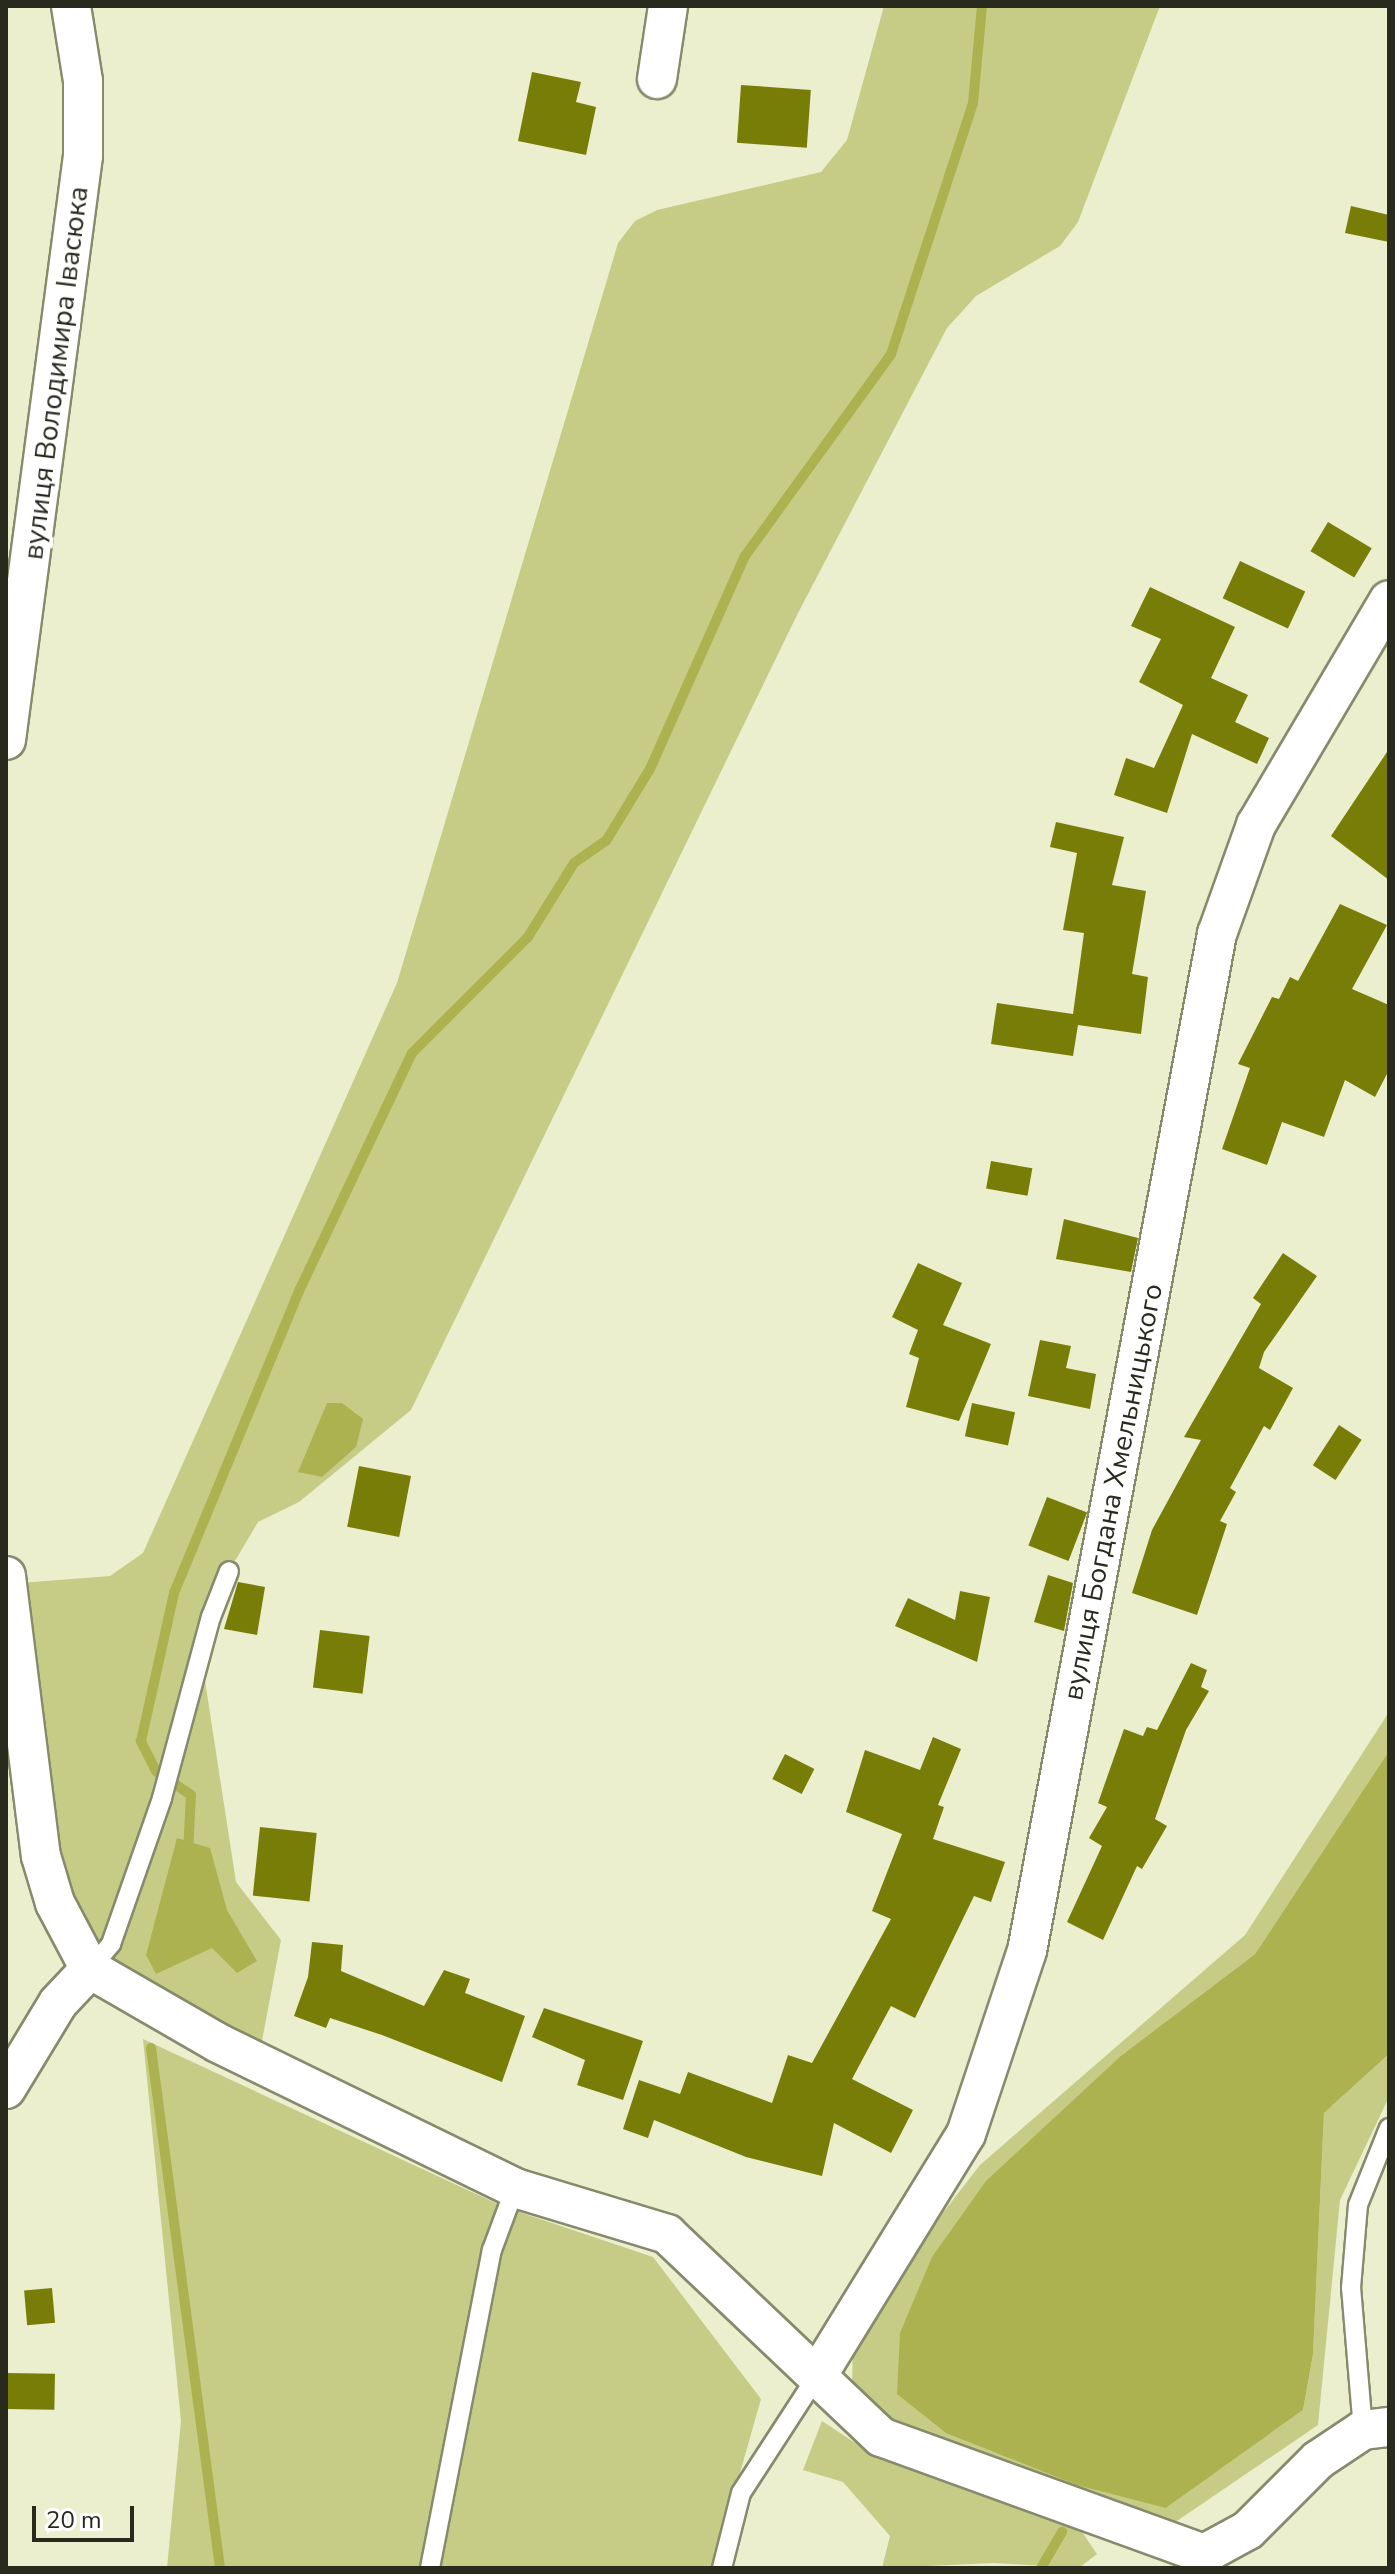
<!DOCTYPE html>
<html>
<head>
<meta charset="utf-8">
<style>
  body { margin:0 }
  #map { position:relative; width:1395px; height:2574px; overflow:hidden; background:#ebefce; font-family:"Nunito Sans",sans-serif }
  div>[style] { position:absolute }
  [style*='--x'] { left:calc(var(--x)*1px); top:calc(var(--y)*1px); width:calc(var(--w)*1px); rotate:calc(var(--a)*1deg) }
  .green>* { inset:0; background:#c6cc86 }
  .water>* { inset:0; background:#acb24f }
  .stream>* { height:10px; margin:-5px; padding:0 5px; transform-origin:5px; border-radius:5px; background:#acb24f }
  .building>* { inset:0; background:#787d07; transform-origin:0 0 }
  .roads { filter:drop-shadow(2px 0 #878a6c) drop-shadow(-2px 0 #878a6c) drop-shadow(0 2px #878a6c) drop-shadow(0 -2px #878a6c) }
  .lane>* { height:18px; margin:-9px; padding:0 9px; transform-origin:9px; border-radius:9px; background:#fff }
  .street>* { height:38px; margin:-19px; padding:0 19px; transform-origin:19px; border-radius:19px; background:#fff }
  span { translate:-50% -50%; white-space:nowrap; text-align:center; line-height:1.15; -webkit-text-stroke:8px #fff; paint-order:stroke }
  .street-label { font-size:28px; color:#292a1e }
  .frame { position:absolute; inset:0; border:8px solid #292a1e; pointer-events:none }
  .scale { position:absolute; left:32px; top:2506px; width:102px; height:36px; box-sizing:border-box; border:4px solid #292a1e; border-top:0; padding-left:10px; font-size:24px; line-height:28px; white-space:nowrap; color:#292a1e; -webkit-text-stroke:6px #fff; paint-order:stroke }
</style>
</head>
<body>
<div id="map">
  <div class="green">
    <div style="clip-path:polygon(884px 6px,1160px 6px,1078px 222px,1060px 246px,976px 296px,947px 328px,797px 615px,411px 1410px,299px 1502px,258px 1522px,229px 1571px,201px 1655px,236px 1882px,281px 1940px,258px 2062px,90px 1969px,55px 1903px,7px 1584px,110px 1576px,143px 1553px,397px 983px,618px 243px,635px 221px,657px 210px,821px 172px,847px 140px)"></div>
    <div style="clip-path:polygon(1389px 1712px,1389px 1751px,1255px 1954px,1122px 2055px,1166px 2508px,1303px 2410px,1313px 2355px,1324px 2113px,1389px 2054px,1389px 2097px,1340px 2200px,1318px 2425px,1171px 2525px,893px 2422px,852px 2387px,853px 2345px,918px 2245px,980px 2165px,1245px 1935px)"></div>
    <div style="clip-path:polygon(143px 2039px,504px 2207px,653px 2257px,761px 2399px,713px 2568px,167px 2568px,181px 2421px)"></div>
    <div style="clip-path:polygon(822px 2421px,869px 2452px,1080px 2529px,1097px 2554px,1079px 2568px,994px 2563px,882px 2568px,890px 2536px,843px 2482px,803px 2470px)"></div>
  </div>
  <div class="water">
    <div style="clip-path:polygon(327px 1403px,342px 1403px,363px 1419px,356px 1447px,322px 1477px,298px 1472px)"></div>
    <div style="clip-path:polygon(1389px 1751px,1389px 2054px,1324px 2113px,1313px 2355px,1303px 2410px,1166px 2508px,1077px 2485px,946px 2433px,897px 2394px,900px 2333px,932px 2257px,986px 2181px,1122px 2055px,1255px 1954px)"></div>
    <div style="clip-path:polygon(177px 1838px,210px 1848px,227px 1910px,257px 1961px,237px 1973px,212px 1948px,156px 1974px,146px 1955px)"></div>
  </div>
  <div class="stream">
    <div style="--x:188;--y:1852;--w:57;--a:-87"></div>
    <div style="--x:191;--y:1795;--w:42;--a:-145.6"></div>
    <div style="--x:156;--y:1771;--w:34;--a:-117"></div>
    <div style="--x:141;--y:1741;--w:152;--a:-77.4"></div>
    <div style="--x:174;--y:1593;--w:327;--a:-67.5"></div>
    <div style="--x:299;--y:1291;--w:263;--a:-64.6"></div>
    <div style="--x:412;--y:1053;--w:164;--a:-45"></div>
    <div style="--x:528;--y:937;--w:87;--a:-58.1"></div>
    <div style="--x:574;--y:863;--w:39;--a:-35"></div>
    <div style="--x:606;--y:841;--w:84;--a:-58.6"></div>
    <div style="--x:650;--y:769;--w:233;--a:-66"></div>
    <div style="--x:745;--y:556;--w:249;--a:-54.1"></div>
    <div style="--x:891;--y:354;--w:264;--a:-71.9"></div>
    <div style="--x:973;--y:103;--w:97;--a:-84.7"></div>
    <div style="--x:151;--y:2048;--w:525;--a:82.44"></div>
    <div style="--x:1041;--y:2568;--w:42;--a:-59.7"></div>
  </div>
  <div class="building">
    <div style="clip-path:polygon(532px 72px,581px 82px,576px 102px,596px 107px,586px 155px,518px 141px)"></div>
    <div style="left:741px;top:85px;width:70px;height:58px;rotate:4deg"></div>
    <div style="clip-path:polygon(1351px 206px,1389px 215px,1389px 242px,1345px 233px)"></div>
    <div style="left:1328px;top:522px;width:51px;height:34px;rotate:31deg"></div>
    <div style="left:1240px;top:561px;width:72px;height:41px;rotate:25deg"></div>
    <div style="clip-path:polygon(1150px 587px,1235px 627px,1211px 678px,1248px 695px,1235px 722px,1269px 738px,1257px 764px,1192px 734px,1167px 813px,1114px 795px,1126px 758px,1154px 768px,1183px 705px,1139px 682px,1161px 639px,1131px 626px)"></div>
    <div style="clip-path:polygon(1389px 749px,1389px 880px,1331px 836px)"></div>
    <div style="clip-path:polygon(1056px 822px,1124px 837px,1112px 885px,1146px 891px,1132px 974px,1148px 977px,1141px 1034px,1078px 1025px,1073px 1056px,991px 1044px,997px 1003px,1073px 1014px,1084px 933px,1063px 930px,1077px 853px,1050px 847px)"></div>
    <div style="clip-path:polygon(1340px 904px,1387px 925px,1352px 989px,1389px 1005px,1389px 1070px,1375px 1097px,1345px 1080px,1324px 1137px,1282px 1122px,1267px 1165px,1222px 1149px,1250px 1068px,1238px 1064px,1272px 997px,1279px 999px,1290px 977px,1298px 981px)"></div>
    <div style="left:991px;top:1161px;width:42px;height:28px;rotate:10deg"></div>
    <div style="clip-path:polygon(1064px 1219px,1138px 1238px,1131px 1272px,1056px 1259px)"></div>
    <div style="clip-path:polygon(1283px 1253px,1317px 1276px,1264px 1352px,1259px 1368px,1293px 1388px,1270px 1430px,1264px 1426px,1230px 1488px,1236px 1492px,1220px 1521px,1227px 1524px,1197px 1615px,1132px 1593px,1152px 1530px,1201px 1440px,1184px 1437px,1261px 1304px,1253px 1298px)"></div>
    <div style="clip-path:polygon(918px 1263px,962px 1283px,943px 1325px,991px 1344px,959px 1421px,906px 1407px,919px 1358px,909px 1354px,918px 1330px,892px 1317px)"></div>
    <div style="clip-path:polygon(1040px 1340px,1071px 1346px,1066px 1368px,1096px 1374px,1090px 1409px,1028px 1396px)"></div>
    <div style="left:972px;top:1403px;width:44px;height:34px;rotate:12deg"></div>
    <div style="left:1339px;top:1425px;width:27px;height:48px;rotate:33deg"></div>
    <div style="left:359px;top:1466px;width:53px;height:62px;rotate:11deg"></div>
    <div style="left:1047px;top:1497px;width:43px;height:52px;rotate:21deg"></div>
    <div style="clip-path:polygon(1048px 1575px,1073px 1583px,1064px 1631px,1034px 1622px)"></div>
    <div style="clip-path:polygon(238px 1582px,265px 1587px,257px 1635px,224px 1629px)"></div>
    <div style="clip-path:polygon(960px 1591px,990px 1597px,977px 1662px,895px 1626px,908px 1598px,955px 1620px)"></div>
    <div style="left:320px;top:1630px;width:50px;height:58px;rotate:7deg"></div>
    <div style="clip-path:polygon(1191px 1663px,1207px 1670px,1201px 1687px,1209px 1691px,1186px 1730px,1155px 1819px,1167px 1826px,1142px 1869px,1137px 1866px,1103px 1940px,1067px 1922px,1102px 1846px,1089px 1838px,1107px 1807px,1098px 1803px,1124px 1729px,1143px 1736px,1147px 1727px,1157px 1730px)"></div>
    <div style="clip-path:polygon(933px 1737px,961px 1749px,938px 1805px,944px 1807px,933px 1839px,1005px 1862px,991px 1902px,974px 1896px,915px 2018px,891px 2006px,852px 2079px,913px 2110px,891px 2153px,834px 2123px,822px 2176px,746px 2157px,654px 2120px,648px 2138px,623px 2129px,639px 2080px,680px 2094px,688px 2072px,772px 2103px,788px 2055px,812px 2063px,891px 1919px,872px 1911px,902px 1834px,846px 1812px,865px 1750px,920px 1770px)"></div>
    <div style="left:785px;top:1754px;width:33px;height:28px;rotate:27deg"></div>
    <div style="left:260px;top:1827px;width:57px;height:69px;rotate:6deg"></div>
    <div style="clip-path:polygon(312px 1942px,343px 1945px,341px 1971px,424px 2006px,444px 1970px,470px 1979px,465px 1993px,525px 2016px,502px 2082px,382px 2035px,330px 2018px,326px 2028px,294px 2016px,308px 1977px)"></div>
    <div style="clip-path:polygon(544px 2008px,643px 2041px,623px 2100px,577px 2085px,585px 2060px,532px 2037px)"></div>
    <div style="left:52px;top:2288px;width:35px;height:28px;rotate:85deg"></div>
    <div style="left:6px;top:2373px;width:49px;height:36px;rotate:1deg"></div>
  </div>
  <div class="roads">
    <div class="lane">
      <div style="--x:90;--y:1969;--w:33;--a:-50"></div>
      <div style="--x:111;--y:1944;--w:155;--a:-70.7"></div>
      <div style="--x:162;--y:1798;--w:188;--a:-74.9"></div>
      <div style="--x:211;--y:1617;--w:49;--a:-68.6"></div>
      <div style="--x:1363;--y:2430;--w:143;--a:-94.8"></div>
      <div style="--x:1351;--y:2288;--w:83;--a:-85.2"></div>
      <div style="--x:1358;--y:2205;--w:83;--a:-68.1"></div>
      <div style="--x:430;--y:2568;--w:324;--a:-79"></div>
      <div style="--x:492;--y:2250;--w:66;--a:-69.6"></div>
      <div style="--x:722;--y:2568;--w:77;--a:-75.8"></div>
      <div style="--x:741;--y:2493;--w:140;--a:-57"></div>
    </div>
    <div class="street">
      <div style="--x:657;--y:79;--w:74;--a:-81.4"></div>
      <div style="--x:6;--y:740;--w:589;--a:-82.49"></div>
      <div style="--x:83;--y:156;--w:75;--a:-90"></div>
      <div style="--x:83;--y:81;--w:76;--a:-99.1"></div>
      <div style="--x:6;--y:1576;--w:282;--a:82.9"></div>
      <div style="--x:41;--y:1856;--w:49;--a:73.4"></div>
      <div style="--x:55;--y:1903;--w:75;--a:62.1"></div>
      <div style="--x:90;--y:1969;--w:148;--a:30"></div>
      <div style="--x:218;--y:2043;--w:331;--a:26"></div>
      <div style="--x:515;--y:2188;--w:159;--a:16.8"></div>
      <div style="--x:667;--y:2234;--w:295;--a:43.5"></div>
      <div style="--x:881;--y:2437;--w:344;--a:19.9"></div>
      <div style="--x:1204;--y:2554;--w:50;--a:-28.6"></div>
      <div style="--x:1248;--y:2530;--w:99;--a:-45"></div>
      <div style="--x:1318;--y:2460;--w:54;--a:-33.7"></div>
      <div style="--x:1363;--y:2430;--w:26;--a:-7"></div>
      <div style="--x:6;--y:2089;--w:100;--a:-58.8"></div>
      <div style="--x:58;--y:2003;--w:47;--a:-46.7"></div>
      <div style="--x:817;--y:2376;--w:284;--a:-58.4"></div>
      <div style="--x:966;--y:2134;--w:193;--a:-71.6"></div>
      <div style="--x:1027;--y:1951;--w:1035;--a:-79.42"></div>
      <div style="--x:1217;--y:934;--w:116;--a:-70.3"></div>
      <div style="--x:1256;--y:825;--w:261;--a:-59.4"></div>
    </div>
  </div>
  <div class="street-label">
    <span style="left:56px;top:373px;rotate:-83deg">вулиця Володимира Івасюка</span>
    <span style="left:1113px;top:1492px;rotate:-79deg">вулиця Богдана Хмельницького</span>
  </div>
  <div class="frame"></div>
  <div class="scale">20 m</div>
</div>
</body>
</html>
